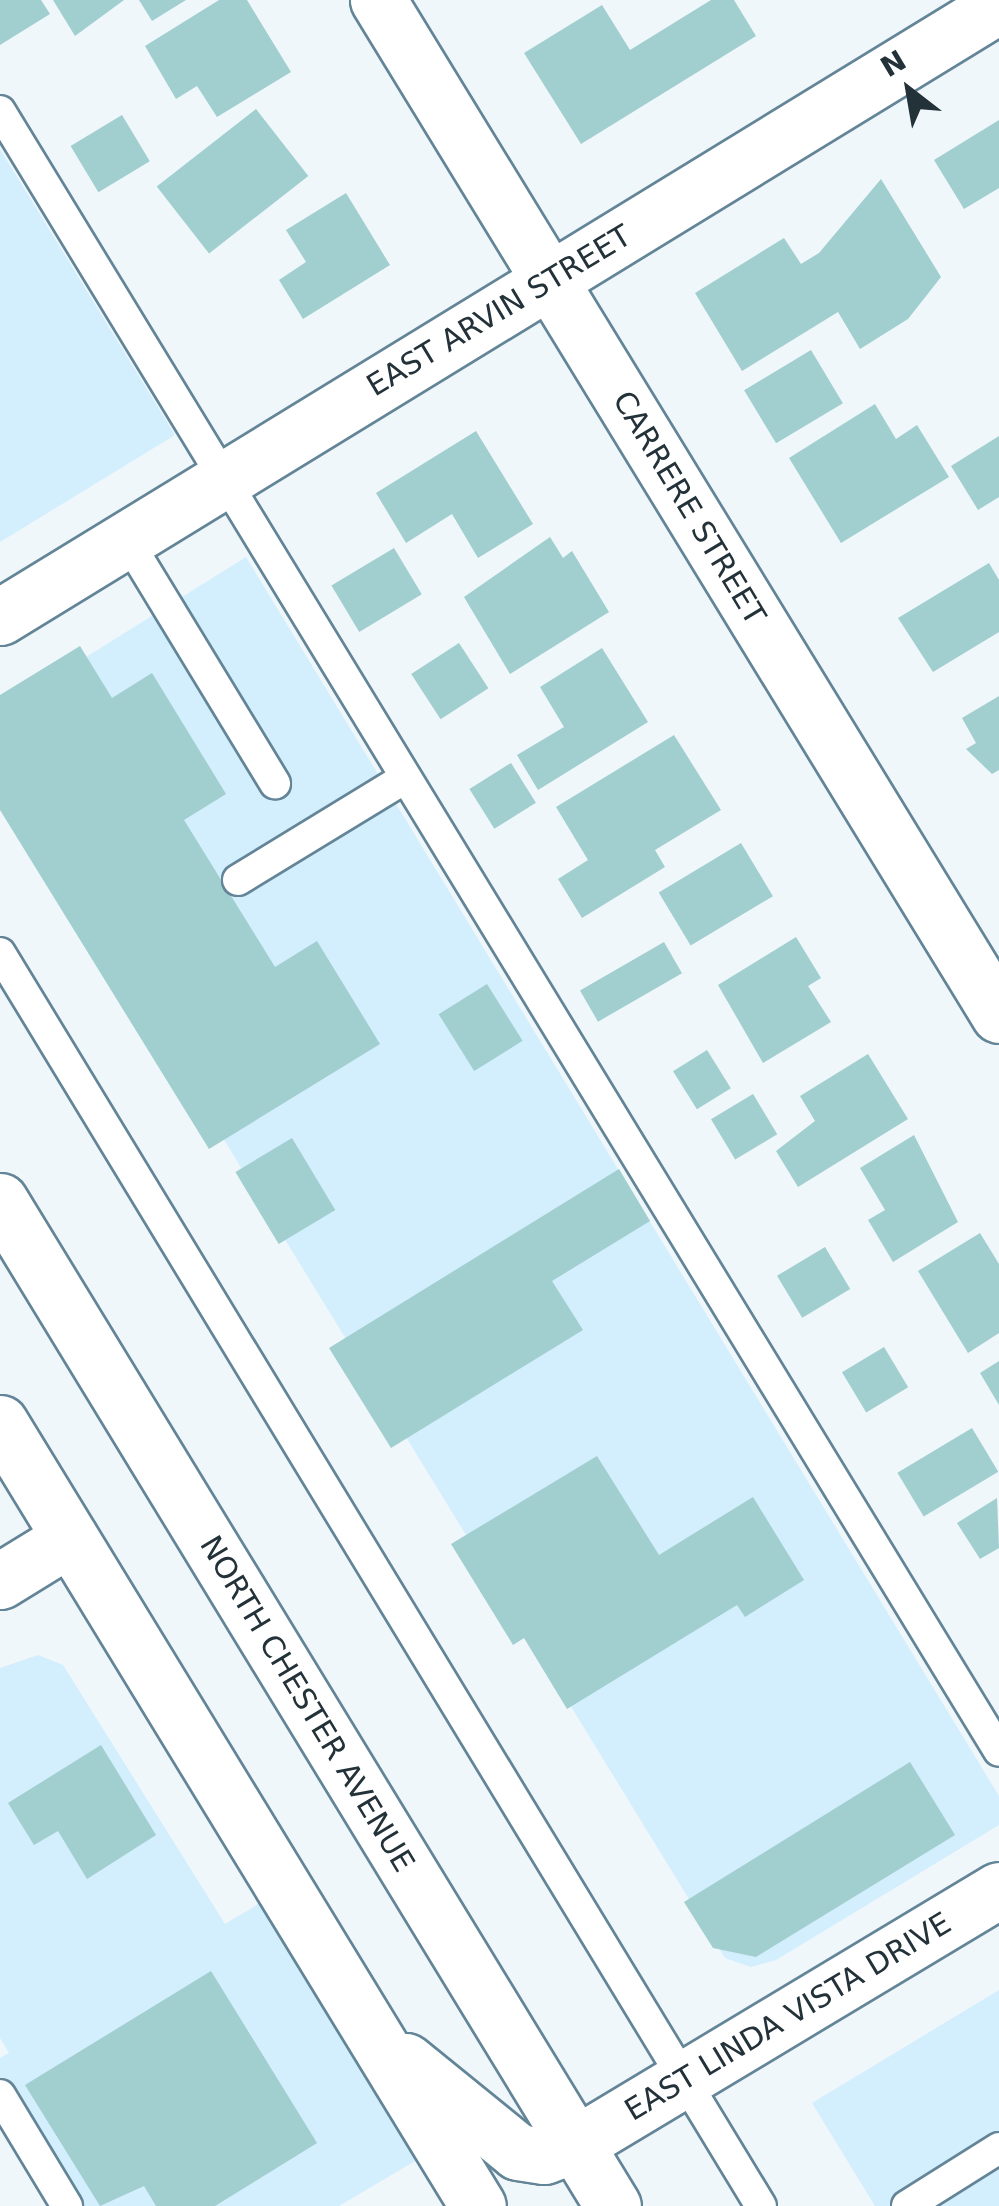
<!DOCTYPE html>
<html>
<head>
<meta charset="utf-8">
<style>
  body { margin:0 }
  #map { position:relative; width:999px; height:2206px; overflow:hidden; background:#eff7fb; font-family:"DejaVu Sans",sans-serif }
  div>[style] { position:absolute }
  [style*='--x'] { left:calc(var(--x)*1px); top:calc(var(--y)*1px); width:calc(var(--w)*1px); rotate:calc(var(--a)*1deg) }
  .built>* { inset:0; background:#d3eefc }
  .building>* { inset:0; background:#a1cecf; transform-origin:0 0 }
  .roads { filter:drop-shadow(2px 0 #638597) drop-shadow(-2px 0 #638597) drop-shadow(0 2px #638597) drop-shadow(0 -2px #638597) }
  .lane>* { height:30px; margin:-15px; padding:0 15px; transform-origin:15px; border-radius:15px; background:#fff }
  .street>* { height:55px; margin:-27.5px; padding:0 27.5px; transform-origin:27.5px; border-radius:27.5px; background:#fff }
  .secondary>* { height:55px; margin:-27.5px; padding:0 27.5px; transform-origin:27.5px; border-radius:27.5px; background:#fff }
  span { translate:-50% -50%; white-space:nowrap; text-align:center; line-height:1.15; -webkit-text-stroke:8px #fff; paint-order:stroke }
  .street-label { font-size:30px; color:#233139 }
  .north { position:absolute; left:859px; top:40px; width:100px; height:100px; -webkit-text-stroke:8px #fff; paint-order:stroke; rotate:329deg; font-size:28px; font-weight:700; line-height:40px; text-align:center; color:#233139 }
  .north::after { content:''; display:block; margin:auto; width:35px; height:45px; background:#233139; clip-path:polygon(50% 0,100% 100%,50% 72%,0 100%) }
</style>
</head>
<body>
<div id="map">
  <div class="built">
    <div style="clip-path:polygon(0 149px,175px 435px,0 542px)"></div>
    <div style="clip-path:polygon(246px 557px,999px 1796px,999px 1825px,776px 1960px,751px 1967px,725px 1958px,0 774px,0 711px)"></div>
    <div style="clip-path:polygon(38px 1655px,63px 1665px,225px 1924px,275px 1894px,432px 2151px,339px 2206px,47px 2206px,0 2128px,0 2058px,9px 2053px,0 2038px,0 1668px)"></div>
    <div style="clip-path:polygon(999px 1990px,999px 2206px,875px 2206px,812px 2103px)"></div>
  </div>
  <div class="building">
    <div style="clip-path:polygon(0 0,41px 0,50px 14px,0 45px)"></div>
    <div style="clip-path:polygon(53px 0,124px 0,75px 36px)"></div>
    <div style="clip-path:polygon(139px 0,186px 0,152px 21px)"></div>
    <div style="clip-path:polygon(219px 0,247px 0,291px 72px,217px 117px,197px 86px,176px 99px,145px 46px)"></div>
    <div style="clip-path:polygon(711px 0,734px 0,756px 36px,581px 144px,524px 53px,602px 5px,630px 50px)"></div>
    <div style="left:256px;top:109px;width:85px;height:126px;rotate:52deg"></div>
    <div style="left:122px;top:115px;width:54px;height:60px;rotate:59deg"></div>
    <div style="clip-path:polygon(999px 120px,999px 188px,964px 209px,934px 160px)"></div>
    <div style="clip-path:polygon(881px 179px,941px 277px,908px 319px,860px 349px,838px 312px,742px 371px,695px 293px,784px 238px,801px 264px,819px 253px)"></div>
    <div style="clip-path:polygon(346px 193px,390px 265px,303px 319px,279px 280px,306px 262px,286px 230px)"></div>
    <div style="left:811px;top:350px;width:62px;height:78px;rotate:59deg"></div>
    <div style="clip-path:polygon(875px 404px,896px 439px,917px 425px,949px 477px,841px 543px,789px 458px)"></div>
    <div style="clip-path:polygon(476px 431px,533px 524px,478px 558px,452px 514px,406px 543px,376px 493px)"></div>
    <div style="clip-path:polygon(999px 436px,999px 497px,978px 510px,951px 466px)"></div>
    <div style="clip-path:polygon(550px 537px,563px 558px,572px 551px,609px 612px,510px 674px,464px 597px)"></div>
    <div style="left:394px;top:548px;width:54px;height:73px;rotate:59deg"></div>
    <div style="clip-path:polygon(989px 563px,999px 580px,999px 632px,933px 672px,898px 618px)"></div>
    <div style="left:459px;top:643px;width:54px;height:57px;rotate:57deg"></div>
    <div style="clip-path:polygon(80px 646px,112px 698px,152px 673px,226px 794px,184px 820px,275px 967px,317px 941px,380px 1044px,209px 1149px,0 810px,0 695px)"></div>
    <div style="clip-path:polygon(602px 648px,648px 722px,538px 790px,517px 755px,564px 727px,540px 687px)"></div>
    <div style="clip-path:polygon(999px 696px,999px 770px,992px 774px,966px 749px,976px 743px,962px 718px)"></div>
    <div style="clip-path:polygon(674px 735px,721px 810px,655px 850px,665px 867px,582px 918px,558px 879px,588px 860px,556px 807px)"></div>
    <div style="left:511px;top:763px;width:47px;height:49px;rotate:58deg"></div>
    <div style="left:741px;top:843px;width:62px;height:96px;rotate:59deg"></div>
    <div style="clip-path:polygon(796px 937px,821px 978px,808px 986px,831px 1022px,763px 1063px,718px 985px)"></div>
    <div style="left:664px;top:942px;width:36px;height:97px;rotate:60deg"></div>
    <div style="left:487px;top:984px;width:67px;height:57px;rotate:58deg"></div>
    <div style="left:707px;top:1050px;width:45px;height:40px;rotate:58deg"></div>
    <div style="clip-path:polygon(868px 1054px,908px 1119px,798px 1187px,776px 1151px,815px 1121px,800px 1096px)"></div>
    <div style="left:753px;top:1094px;width:47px;height:49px;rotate:59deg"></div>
    <div style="clip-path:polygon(914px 1135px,958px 1222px,893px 1262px,868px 1220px,885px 1210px,860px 1168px)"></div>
    <div style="left:292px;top:1138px;width:84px;height:66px;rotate:59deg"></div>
    <div style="clip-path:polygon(619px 1169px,650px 1221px,552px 1281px,583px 1330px,391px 1448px,329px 1348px)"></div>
    <div style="clip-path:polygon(980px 1233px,999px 1264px,999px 1333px,968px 1353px,918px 1271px)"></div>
    <div style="left:825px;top:1247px;width:49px;height:56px;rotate:59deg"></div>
    <div style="left:884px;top:1347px;width:47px;height:49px;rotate:59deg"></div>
    <div style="clip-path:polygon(999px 1361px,999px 1405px,980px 1373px)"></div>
    <div style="left:972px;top:1428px;width:51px;height:87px;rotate:59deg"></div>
    <div style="clip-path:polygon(597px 1456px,659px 1555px,753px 1497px,804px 1580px,745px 1617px,737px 1605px,567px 1709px,524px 1638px,513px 1645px,451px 1544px)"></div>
    <div style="clip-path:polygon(997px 1498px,999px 1548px,980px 1559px,957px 1523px)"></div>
    <div style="clip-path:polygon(101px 1745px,156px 1835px,87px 1879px,58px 1831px,34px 1845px,8px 1803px)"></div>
    <div style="clip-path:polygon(910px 1762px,955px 1835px,756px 1957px,713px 1948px,684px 1902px)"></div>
    <div style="clip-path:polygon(211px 1971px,317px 2143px,215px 2206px,156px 2206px,144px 2186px,100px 2206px,25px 2085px)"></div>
  </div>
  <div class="roads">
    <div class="lane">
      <div style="--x:0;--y:111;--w:1920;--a:58.65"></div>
      <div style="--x:127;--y:540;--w:285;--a:58.7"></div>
      <div style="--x:238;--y:880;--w:196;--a:-31.4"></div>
      <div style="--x:0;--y:953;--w:1466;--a:58.73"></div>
      <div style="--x:0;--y:2095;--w:130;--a:58.9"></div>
      <div style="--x:907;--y:2206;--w:109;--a:-32.2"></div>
    </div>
    <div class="street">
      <div style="--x:378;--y:0;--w:1190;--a:58.54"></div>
      <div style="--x:0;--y:617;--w:1172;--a:-31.49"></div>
      <div style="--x:0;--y:1581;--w:82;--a:-31.6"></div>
      <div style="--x:576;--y:2144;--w:493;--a:-31"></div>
    </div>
    <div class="secondary">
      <div style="--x:0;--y:1201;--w:1177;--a:58.62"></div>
      <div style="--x:0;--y:1423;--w:917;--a:58.6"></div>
      <div style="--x:406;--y:2061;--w:144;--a:39.1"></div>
      <div style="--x:518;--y:2152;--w:26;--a:9"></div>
      <div style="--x:544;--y:2156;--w:34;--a:-21"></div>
    </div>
  </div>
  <div class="street-label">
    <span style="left:499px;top:311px;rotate:-31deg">EAST ARVIN STREET</span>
    <span style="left:689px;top:508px;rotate:59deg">CARRERE STREET</span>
    <span style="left:307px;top:1704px;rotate:59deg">NORTH CHESTER AVENUE</span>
    <span style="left:788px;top:2017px;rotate:-31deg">EAST LINDA VISTA DRIVE</span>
  </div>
  <div class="north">N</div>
</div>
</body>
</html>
